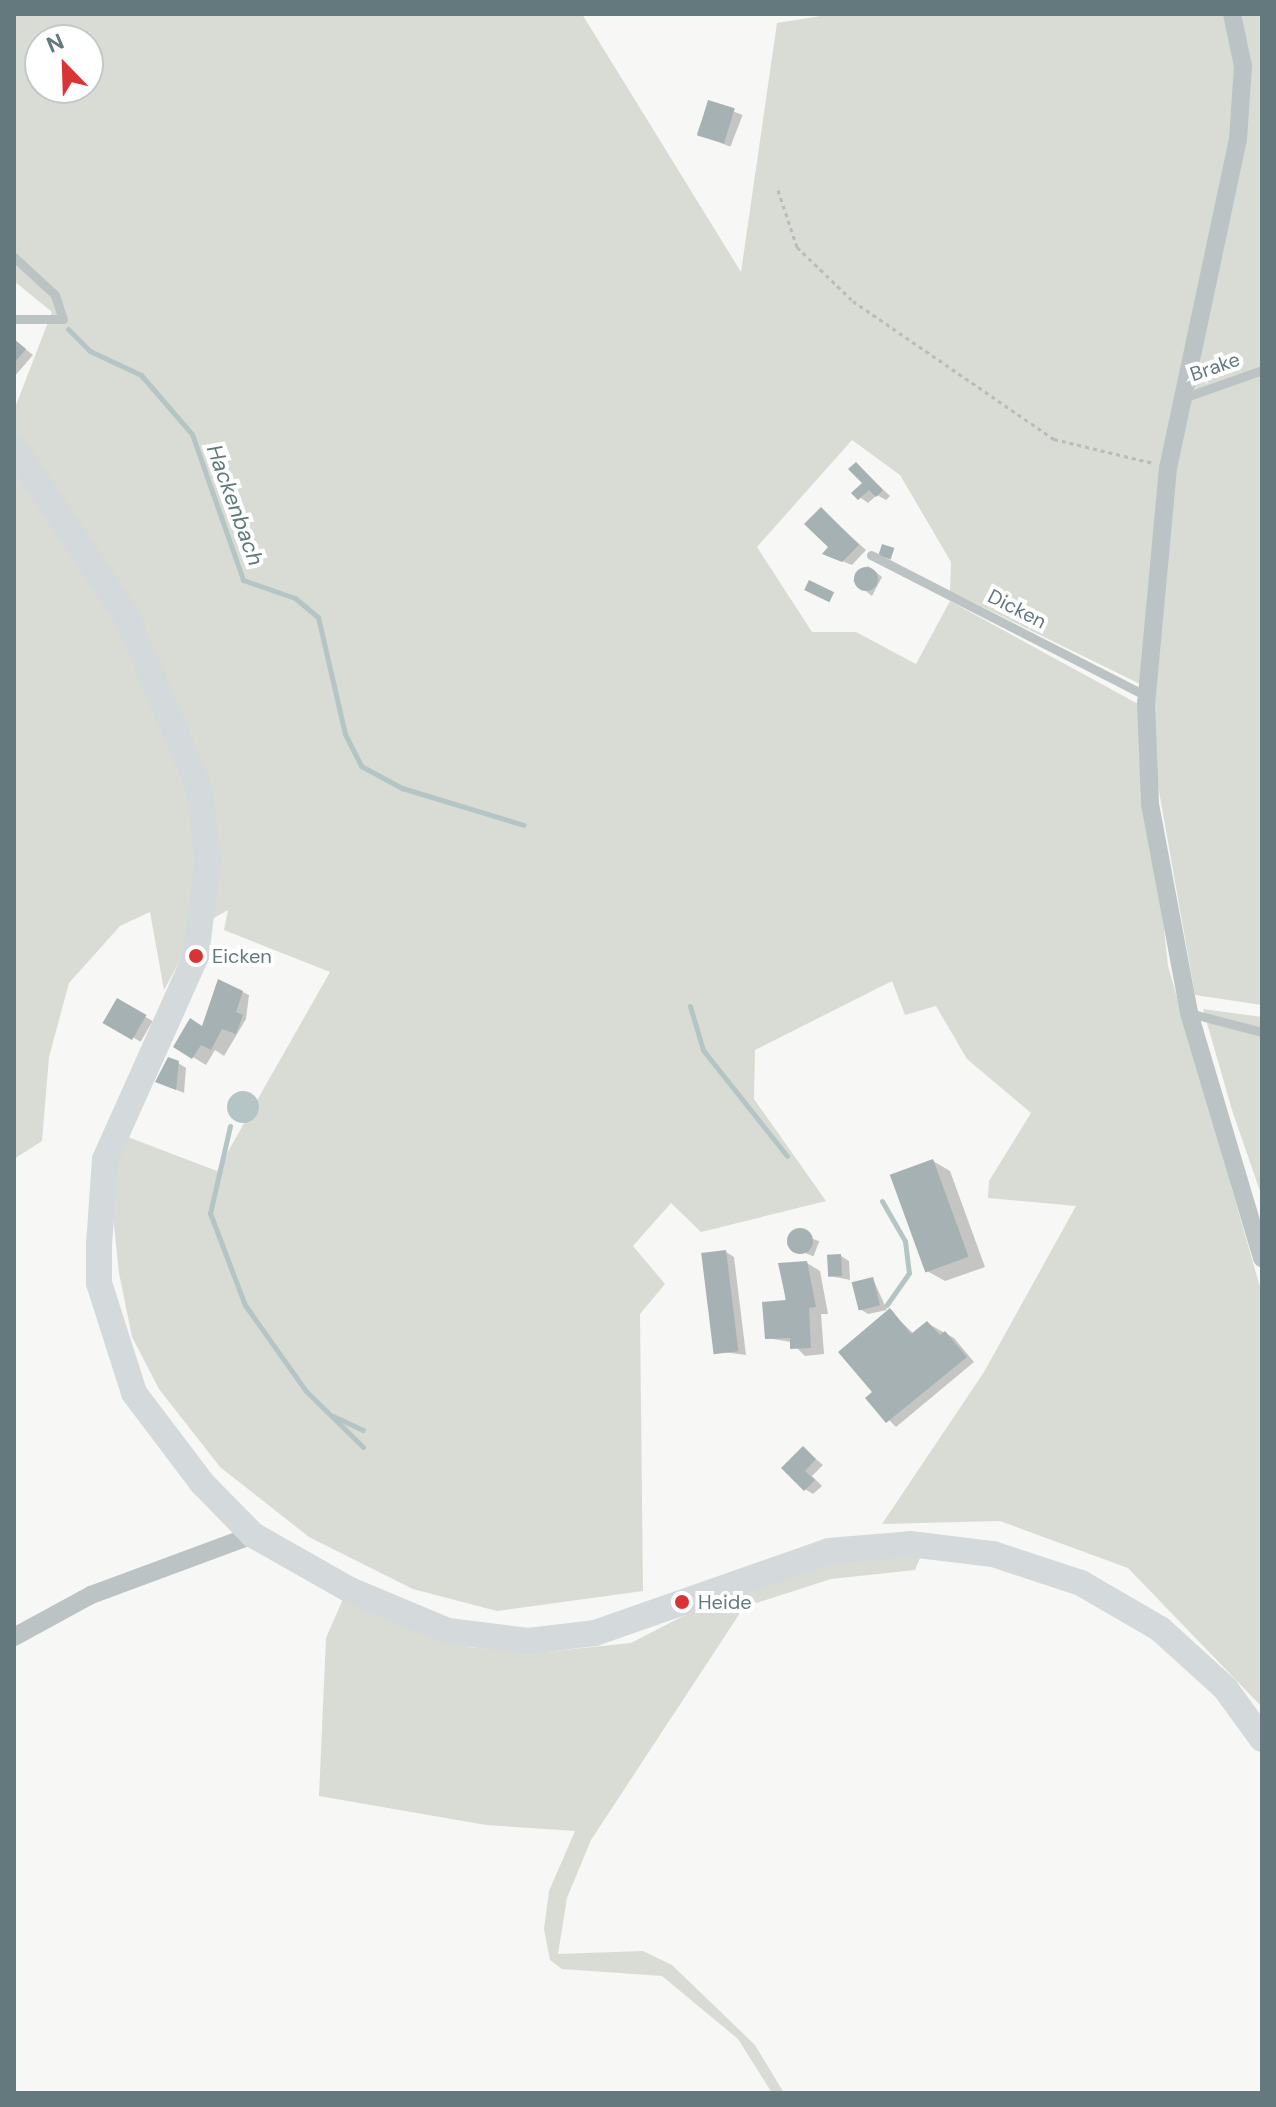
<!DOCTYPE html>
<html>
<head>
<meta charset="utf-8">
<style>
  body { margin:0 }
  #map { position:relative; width:1276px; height:2107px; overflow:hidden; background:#f7f7f5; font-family:"DM Sans",sans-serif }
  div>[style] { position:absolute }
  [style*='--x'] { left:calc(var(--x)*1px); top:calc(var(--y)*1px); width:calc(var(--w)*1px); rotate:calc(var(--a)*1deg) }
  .green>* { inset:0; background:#d9dcd4 }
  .water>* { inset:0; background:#b5c5c6 }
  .round { border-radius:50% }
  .shadow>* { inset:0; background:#0003; transform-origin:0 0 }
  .stream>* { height:5px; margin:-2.5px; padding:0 2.5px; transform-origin:2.5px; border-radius:2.5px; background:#b5c5c6 }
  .building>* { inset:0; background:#a6b1b4; transform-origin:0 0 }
  .path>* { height:3px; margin-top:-1.5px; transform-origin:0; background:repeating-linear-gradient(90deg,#b7bcbd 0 4px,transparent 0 8px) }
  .lane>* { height:9px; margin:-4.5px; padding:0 4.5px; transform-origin:4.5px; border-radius:4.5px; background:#bcc3c4 }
  .street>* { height:18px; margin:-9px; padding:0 9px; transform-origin:9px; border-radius:9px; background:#bcc3c4 }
  .secondary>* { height:26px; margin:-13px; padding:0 13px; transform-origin:13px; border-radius:13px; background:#d4d9db }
  .dots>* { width:22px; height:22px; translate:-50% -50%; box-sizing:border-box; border:4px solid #fff; border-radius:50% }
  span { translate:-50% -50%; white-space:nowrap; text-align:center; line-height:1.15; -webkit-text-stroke:8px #fff; paint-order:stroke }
  .street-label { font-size:20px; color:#64797e }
  .poi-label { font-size:20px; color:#64797e }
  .left { translate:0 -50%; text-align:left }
  .water-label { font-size:22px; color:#5f7878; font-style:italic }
  .frame { position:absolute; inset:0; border:16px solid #64797e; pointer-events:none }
  .north { position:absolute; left:24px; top:24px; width:80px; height:80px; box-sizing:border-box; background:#fff; border:2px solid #c1c9cb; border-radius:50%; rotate:337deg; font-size:22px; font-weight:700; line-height:32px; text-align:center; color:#64797e }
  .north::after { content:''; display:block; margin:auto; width:28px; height:36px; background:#d83436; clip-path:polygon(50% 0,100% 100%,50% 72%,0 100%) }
</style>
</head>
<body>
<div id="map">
  <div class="green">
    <div style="clip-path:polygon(evenodd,14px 14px,582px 14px,741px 272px,777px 23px,833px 14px,1262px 14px,1262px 1005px,1195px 995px,1140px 684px,950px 591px,951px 562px,900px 475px,852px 440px,757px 547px,812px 632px,856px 632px,916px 664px,950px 601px,1140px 705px,1168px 966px,1262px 1294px,1262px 1707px,1128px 1568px,1000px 1521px,882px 1524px,984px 1372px,1076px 1206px,988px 1198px,989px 1181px,1031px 1113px,967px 1059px,936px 1006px,905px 1015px,892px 981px,755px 1050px,754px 1099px,826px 1201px,701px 1232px,671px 1203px,633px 1246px,665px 1284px,640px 1314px,643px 1591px,497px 1611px,413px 1589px,309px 1537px,220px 1467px,159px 1389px,132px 1337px,119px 1273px,111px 1198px,120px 1134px,217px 1171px,330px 972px,224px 930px,228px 910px,198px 927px,164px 990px,150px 912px,120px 926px,69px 983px,49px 1057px,42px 1141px,14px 1159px,14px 410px,52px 312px,14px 281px,14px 14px,40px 40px,88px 40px,88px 88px,40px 88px,40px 40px)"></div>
    <div style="clip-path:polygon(1203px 1009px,1262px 1017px,1262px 1197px,1232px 1110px)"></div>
    <div style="clip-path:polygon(921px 1556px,915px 1570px,831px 1579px,744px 1607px,591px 1840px,567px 1898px,558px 1954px,643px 1951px,672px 1965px,755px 2045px,784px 2093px,772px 2093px,738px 2039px,662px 1976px,562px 1969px,550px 1960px,544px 1929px,549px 1891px,575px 1831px,486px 1825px,319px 1796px,326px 1638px,343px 1599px,468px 1647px,535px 1653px,631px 1643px,716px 1599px,838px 1561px)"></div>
  </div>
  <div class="water">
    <div class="round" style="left:227px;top:1091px;width:32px;height:32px"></div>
  </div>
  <div class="shadow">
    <div style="left:709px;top:102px;width:36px;height:34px;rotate:21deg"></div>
    <div style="clip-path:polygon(14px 340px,33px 355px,14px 377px)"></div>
    <div style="clip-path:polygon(856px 464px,890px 496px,886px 500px,877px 495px,868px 503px,854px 493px,865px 483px)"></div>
    <div style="clip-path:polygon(822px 510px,866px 550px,852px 565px,825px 554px,830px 547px)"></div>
    <div style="clip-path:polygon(868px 566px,882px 577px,872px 596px,853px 581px)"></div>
    <div style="clip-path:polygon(219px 981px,249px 995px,246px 1019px,224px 1056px,215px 1050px,206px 1065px,175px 1046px,204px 1028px)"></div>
    <div style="left:118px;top:1001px;width:40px;height:24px;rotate:30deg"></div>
    <div style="clip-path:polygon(178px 1063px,186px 1068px,184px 1093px,158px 1082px)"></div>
    <div style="clip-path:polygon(933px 1161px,950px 1171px,985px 1267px,945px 1281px,927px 1271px)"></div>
    <div style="left:795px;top:1232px;width:26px;height:16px;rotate:21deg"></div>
    <div style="clip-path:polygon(726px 1252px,734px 1257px,746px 1355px,715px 1351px)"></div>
    <div style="clip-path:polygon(841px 1256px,849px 1261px,850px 1280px,830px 1276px)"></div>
    <div style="clip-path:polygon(807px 1263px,820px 1271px,828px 1314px,821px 1314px,824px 1354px,805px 1356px,791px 1342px,767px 1338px,786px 1302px,780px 1264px)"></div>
    <div style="clip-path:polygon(873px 1279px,887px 1310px,868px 1314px,860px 1309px)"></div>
    <div style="clip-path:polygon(890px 1311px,914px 1334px,927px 1323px,954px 1338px,974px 1362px,896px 1427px,868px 1399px,876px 1392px)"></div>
    <div style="clip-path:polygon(803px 1448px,823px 1465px,812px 1476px,822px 1486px,813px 1494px,805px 1489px)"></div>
  </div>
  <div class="stream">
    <div style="--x:68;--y:329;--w:31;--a:45"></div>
    <div style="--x:90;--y:351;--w:56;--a:25.2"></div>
    <div style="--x:141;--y:375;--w:78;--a:49.2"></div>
    <div style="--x:192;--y:434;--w:155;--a:70.7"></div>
    <div style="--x:243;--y:580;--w:55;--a:19.1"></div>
    <div style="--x:295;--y:598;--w:30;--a:40"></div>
    <div style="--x:318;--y:617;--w:120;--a:77"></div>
    <div style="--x:345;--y:734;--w:36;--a:63"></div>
    <div style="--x:361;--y:766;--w:47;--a:28.2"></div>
    <div style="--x:402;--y:788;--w:127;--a:16.9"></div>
    <div style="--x:690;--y:1006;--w:46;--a:73.5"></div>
    <div style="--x:703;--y:1050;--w:135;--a:51.6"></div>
    <div style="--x:230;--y:1126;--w:89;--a:102.9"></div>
    <div style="--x:210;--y:1213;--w:98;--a:69.2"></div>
    <div style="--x:245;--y:1305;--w:105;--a:54.7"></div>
    <div style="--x:306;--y:1391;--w:80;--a:44.5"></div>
    <div style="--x:882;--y:1201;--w:46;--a:60.1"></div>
    <div style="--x:905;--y:1241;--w:32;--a:83"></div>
    <div style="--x:909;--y:1273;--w:39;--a:125"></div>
    <div style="--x:333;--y:1416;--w:33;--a:25"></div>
  </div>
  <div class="building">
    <div style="left:708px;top:100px;width:28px;height:37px;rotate:17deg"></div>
    <div style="clip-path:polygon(14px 339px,26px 349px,14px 363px)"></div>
    <div style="clip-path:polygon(856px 462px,883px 490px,876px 497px,869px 490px,858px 500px,851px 493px,862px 483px,848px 469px)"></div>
    <div style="clip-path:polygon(821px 507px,859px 545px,842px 562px,822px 554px,828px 547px,804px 524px)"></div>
    <div style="left:882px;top:544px;width:13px;height:12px;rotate:18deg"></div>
    <div class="round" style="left:854px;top:567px;width:24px;height:24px"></div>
    <div style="left:809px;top:580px;width:28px;height:11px;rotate:26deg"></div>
    <div style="clip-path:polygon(218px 979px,243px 991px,236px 1012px,243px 1015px,236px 1034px,222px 1029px,211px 1050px,201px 1045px,192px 1059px,173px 1047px,190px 1018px,202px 1026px)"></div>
    <div style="left:117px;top:998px;width:34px;height:29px;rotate:30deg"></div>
    <div style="clip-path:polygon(168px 1057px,179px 1061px,176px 1090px,155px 1082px)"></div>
    <div style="left:933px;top:1159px;width:104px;height:46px;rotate:70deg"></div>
    <div class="round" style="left:787px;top:1228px;width:26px;height:26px"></div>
    <div style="left:726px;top:1250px;width:102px;height:25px;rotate:83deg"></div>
    <div style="left:841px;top:1254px;width:22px;height:14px;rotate:87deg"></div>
    <div style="clip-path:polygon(807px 1261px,816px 1307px,809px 1308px,811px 1348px,790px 1349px,790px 1338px,765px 1339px,762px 1302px,786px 1300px,778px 1263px)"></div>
    <div style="left:873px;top:1277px;width:29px;height:22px;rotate:76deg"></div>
    <div style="clip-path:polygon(890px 1308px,911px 1334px,927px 1321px,940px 1335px,945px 1331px,967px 1357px,886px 1423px,865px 1398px,872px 1392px,838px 1352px)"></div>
    <div style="clip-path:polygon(803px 1446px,816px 1459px,805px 1471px,815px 1480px,804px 1491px,781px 1468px)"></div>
  </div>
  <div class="path">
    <div style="--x:778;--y:190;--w:60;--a:71.6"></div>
    <div style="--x:797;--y:247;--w:78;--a:44"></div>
    <div style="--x:853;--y:301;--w:244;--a:34.5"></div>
    <div style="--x:1054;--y:439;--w:102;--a:13.6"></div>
  </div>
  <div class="lane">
    <div style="--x:14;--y:257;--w:56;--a:42.8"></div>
    <div style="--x:55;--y:295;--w:25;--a:72"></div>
    <div style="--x:63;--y:319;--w:49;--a:180"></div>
    <div style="--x:1183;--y:398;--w:84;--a:-19.5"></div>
    <div style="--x:871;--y:555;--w:310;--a:27.1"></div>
    <div style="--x:1189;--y:1013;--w:75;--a:14.6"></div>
  </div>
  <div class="street">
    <div style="--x:1232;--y:14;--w:53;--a:78.1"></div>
    <div style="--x:1243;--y:66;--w:73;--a:93.9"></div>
    <div style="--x:1238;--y:139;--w:336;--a:102"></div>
    <div style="--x:1168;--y:468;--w:236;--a:95.3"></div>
    <div style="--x:1146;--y:703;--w:101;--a:87.7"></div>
    <div style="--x:1150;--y:804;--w:213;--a:79.4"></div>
    <div style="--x:1189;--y:1013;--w:256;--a:73.4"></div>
    <div style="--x:14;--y:1637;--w:88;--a:-28.6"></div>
    <div style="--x:91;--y:1595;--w:173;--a:-20.3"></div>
  </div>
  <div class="secondary">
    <div style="--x:14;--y:447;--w:202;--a:56.3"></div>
    <div style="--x:126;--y:615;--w:187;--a:67"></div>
    <div style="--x:199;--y:787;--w:73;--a:82.9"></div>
    <div style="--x:208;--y:859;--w:98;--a:97.1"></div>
    <div style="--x:196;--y:956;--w:222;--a:114.1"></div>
    <div style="--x:105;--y:1159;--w:86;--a:94"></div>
    <div style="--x:99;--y:1245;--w:38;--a:90"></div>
    <div style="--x:99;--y:1283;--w:115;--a:72.3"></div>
    <div style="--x:134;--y:1393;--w:113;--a:52.9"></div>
    <div style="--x:202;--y:1483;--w:73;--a:45.6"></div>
    <div style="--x:253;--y:1535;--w:112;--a:29.6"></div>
    <div style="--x:350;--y:1590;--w:106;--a:22.7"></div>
    <div style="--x:448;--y:1631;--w:81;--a:7.1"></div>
    <div style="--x:528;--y:1641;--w:67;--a:-6.8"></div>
    <div style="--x:595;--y:1633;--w:248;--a:-19.3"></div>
    <div style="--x:829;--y:1551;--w:81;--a:-4.9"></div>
    <div style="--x:910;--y:1544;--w:84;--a:6.9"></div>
    <div style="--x:993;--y:1554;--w:93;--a:18.2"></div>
    <div style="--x:1081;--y:1583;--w:91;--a:30.2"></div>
    <div style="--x:1160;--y:1629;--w:88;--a:42.2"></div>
    <div style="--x:1225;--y:1688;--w:63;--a:54"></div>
  </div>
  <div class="dots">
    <div style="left:196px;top:956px;background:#d83436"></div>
    <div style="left:682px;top:1602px;background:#d83436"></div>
  </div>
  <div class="street-label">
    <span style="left:1215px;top:367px;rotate:-19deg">Brake</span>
    <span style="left:1017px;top:609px;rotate:27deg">Dicken</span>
  </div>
  <div class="poi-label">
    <span class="left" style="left:212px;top:956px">Eicken</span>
    <span class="left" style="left:698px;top:1602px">Heide</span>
  </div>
  <div class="water-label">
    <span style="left:235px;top:505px;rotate:70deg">Hackenbach</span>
  </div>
  <div class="frame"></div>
  <div class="north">N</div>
</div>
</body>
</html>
